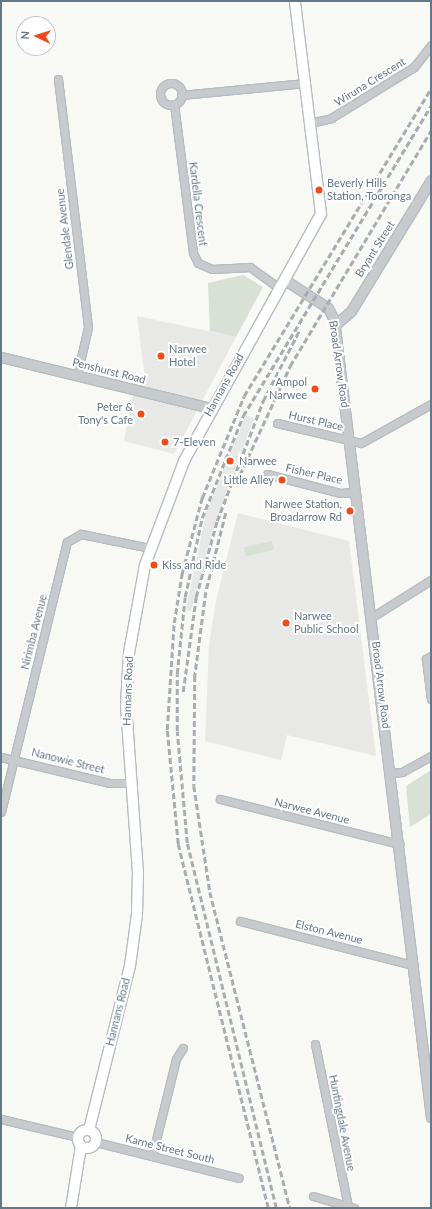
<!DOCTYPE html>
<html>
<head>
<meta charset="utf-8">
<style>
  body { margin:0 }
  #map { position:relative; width:432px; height:1209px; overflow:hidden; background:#f8f8f4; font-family:Lato,sans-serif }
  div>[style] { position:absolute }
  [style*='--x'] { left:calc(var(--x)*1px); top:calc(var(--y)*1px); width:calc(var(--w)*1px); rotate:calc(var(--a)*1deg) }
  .built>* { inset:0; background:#e8e9e7 }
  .green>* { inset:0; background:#d9e0d5; transform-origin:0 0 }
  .roads { filter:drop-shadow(1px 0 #b6bdc1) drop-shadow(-1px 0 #b6bdc1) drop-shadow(0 1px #b6bdc1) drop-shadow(0 -1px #b6bdc1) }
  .minor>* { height:7px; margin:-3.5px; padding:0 3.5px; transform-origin:3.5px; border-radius:3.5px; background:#c7cbce }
  .minor>.ring { margin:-3.5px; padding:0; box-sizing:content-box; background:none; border:7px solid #c7cbce; border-radius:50% }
  .tertiary>* { height:9px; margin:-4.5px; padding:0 4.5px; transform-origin:4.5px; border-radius:4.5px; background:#c7cbce }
  .secondary>* { height:10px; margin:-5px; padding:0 5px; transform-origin:5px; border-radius:5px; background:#fff }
  .secondary>.ring { margin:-5px; padding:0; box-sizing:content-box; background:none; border:10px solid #fff; border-radius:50% }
  .rail>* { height:2.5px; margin-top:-1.25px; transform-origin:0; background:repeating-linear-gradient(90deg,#a6adb3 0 6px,transparent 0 9px) }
  .dots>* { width:11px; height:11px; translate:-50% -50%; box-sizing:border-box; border:2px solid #fff; border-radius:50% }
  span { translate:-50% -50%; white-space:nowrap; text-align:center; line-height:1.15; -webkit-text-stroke:4px #fff; paint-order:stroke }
  .street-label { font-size:11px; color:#637888 }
  .poi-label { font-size:11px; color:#637888 }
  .left { translate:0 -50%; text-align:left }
  .right { translate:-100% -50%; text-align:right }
  .frame { position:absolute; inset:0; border:2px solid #637888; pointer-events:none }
  .north { position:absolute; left:16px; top:16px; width:40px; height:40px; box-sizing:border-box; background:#fff; border:1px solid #c1c9cf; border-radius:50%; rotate:274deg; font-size:11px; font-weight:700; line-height:16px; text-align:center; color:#637888 }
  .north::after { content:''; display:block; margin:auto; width:14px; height:18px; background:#f54917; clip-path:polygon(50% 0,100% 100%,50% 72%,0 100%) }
</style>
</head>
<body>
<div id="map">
  <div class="built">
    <div style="clip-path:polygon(137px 316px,236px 337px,174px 454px,124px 441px,131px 400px,145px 378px)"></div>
    <div style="clip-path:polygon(246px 415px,254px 418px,214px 527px,191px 611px,186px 610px,206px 513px)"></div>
    <div style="clip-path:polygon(238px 513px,349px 541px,376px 756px,287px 735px,281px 760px,205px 741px,209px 645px,216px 601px)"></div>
  </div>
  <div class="green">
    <div style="clip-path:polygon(243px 275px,263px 287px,236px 337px,210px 331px,208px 283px)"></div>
    <div style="left:272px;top:541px;width:9px;height:29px;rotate:77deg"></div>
    <div style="clip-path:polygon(431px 770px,431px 814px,410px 827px,406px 786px)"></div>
  </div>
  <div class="roads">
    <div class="minor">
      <div style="--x:58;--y:79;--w:250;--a:83.1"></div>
      <div style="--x:88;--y:327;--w:49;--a:102.9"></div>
      <div class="ring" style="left:160px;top:83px;width:15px;height:15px"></div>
      <div style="--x:181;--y:95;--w:125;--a:-5.5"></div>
      <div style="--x:174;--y:104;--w:150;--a:82.7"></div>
      <div style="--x:193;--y:253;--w:11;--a:63"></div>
      <div style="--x:198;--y:263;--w:15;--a:23"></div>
      <div style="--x:212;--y:269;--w:38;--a:-3"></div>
      <div style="--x:250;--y:267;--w:36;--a:36"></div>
      <div style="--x:310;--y:123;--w:22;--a:-13"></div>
      <div style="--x:331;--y:118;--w:97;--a:-31.6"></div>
      <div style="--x:414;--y:67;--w:28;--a:-52"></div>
      <div style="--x:277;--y:423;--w:86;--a:13.4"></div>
      <div style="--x:361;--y:443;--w:80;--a:-29.1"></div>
      <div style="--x:267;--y:474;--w:75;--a:14.6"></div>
      <div style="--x:340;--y:493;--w:16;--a:-4"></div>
      <div style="--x:372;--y:617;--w:70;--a:-32.1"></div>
      <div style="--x:431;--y:656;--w:6;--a:149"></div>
      <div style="--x:426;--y:659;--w:40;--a:82.9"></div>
      <div style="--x:1;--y:757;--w:111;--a:13.5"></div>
      <div style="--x:109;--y:783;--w:21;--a:0"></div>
      <div style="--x:391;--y:773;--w:11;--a:-5"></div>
      <div style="--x:402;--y:772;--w:33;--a:-29"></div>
      <div style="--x:220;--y:799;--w:185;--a:14.1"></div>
      <div style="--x:1;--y:812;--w:278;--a:-76.3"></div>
      <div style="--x:67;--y:542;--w:16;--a:-30"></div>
      <div style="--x:81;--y:534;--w:70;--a:11.5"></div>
      <div style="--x:240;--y:921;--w:179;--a:14.3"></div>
      <div style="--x:315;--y:1044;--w:165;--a:78.5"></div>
      <div style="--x:1;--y:1119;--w:79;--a:13.2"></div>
      <div style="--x:96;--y:1142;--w:147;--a:14.1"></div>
      <div style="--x:152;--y:1156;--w:100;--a:-76.1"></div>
      <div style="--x:176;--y:1059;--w:13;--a:-58"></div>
      <div style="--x:313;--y:1196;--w:43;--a:16.3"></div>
    </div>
    <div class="tertiary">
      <div style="--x:285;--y:280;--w:51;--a:33.1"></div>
      <div style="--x:328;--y:308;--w:13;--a:63"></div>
      <div style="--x:334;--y:320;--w:803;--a:83.06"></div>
      <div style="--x:335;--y:325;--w:21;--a:-41"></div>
      <div style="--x:351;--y:311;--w:153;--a:-58.6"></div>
      <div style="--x:1;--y:357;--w:216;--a:13.7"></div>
    </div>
    <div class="secondary">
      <div class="ring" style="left:78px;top:1130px;width:8px;height:8px"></div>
      <div style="--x:89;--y:1130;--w:169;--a:-76"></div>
      <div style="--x:130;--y:966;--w:52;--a:-82.3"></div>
      <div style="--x:137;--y:914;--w:41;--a:-88.6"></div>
      <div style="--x:138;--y:873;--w:169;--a:-94.1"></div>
      <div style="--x:126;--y:704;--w:51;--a:-86.6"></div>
      <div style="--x:129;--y:653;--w:89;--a:-79.7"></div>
      <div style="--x:145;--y:565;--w:111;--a:-69.4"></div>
      <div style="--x:184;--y:461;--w:282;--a:-61"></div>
      <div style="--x:321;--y:214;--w:215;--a:-97"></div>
      <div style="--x:71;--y:1208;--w:63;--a:-80.8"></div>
    </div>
  </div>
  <div class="rail">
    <div style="--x:236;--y:483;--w:129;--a:-65.2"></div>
    <div style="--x:290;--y:366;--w:275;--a:-59.1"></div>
    <div style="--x:226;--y:513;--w:81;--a:104.2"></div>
    <div style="--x:206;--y:592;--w:85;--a:97.5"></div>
    <div style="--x:195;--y:676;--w:110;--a:90.5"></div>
    <div style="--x:194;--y:786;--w:107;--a:81.4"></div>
    <div style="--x:210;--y:892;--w:326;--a:75.8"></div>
    <div style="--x:183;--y:692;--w:96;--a:-82.2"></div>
    <div style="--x:196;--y:597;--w:79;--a:-74.6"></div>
    <div style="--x:217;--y:521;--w:129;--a:-69"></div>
    <div style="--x:263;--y:401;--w:81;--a:-62.8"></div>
    <div style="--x:268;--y:1208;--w:375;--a:-103.9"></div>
    <div style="--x:178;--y:844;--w:115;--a:-95.5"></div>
    <div style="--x:167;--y:730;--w:107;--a:-86.3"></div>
    <div style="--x:174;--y:623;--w:51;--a:-80.9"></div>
    <div style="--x:182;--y:573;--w:78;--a:-75.1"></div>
    <div style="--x:202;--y:498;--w:110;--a:-67.6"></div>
    <div style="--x:244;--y:396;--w:359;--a:-58.7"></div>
    <div style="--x:276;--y:1208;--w:376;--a:-103.7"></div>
    <div style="--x:187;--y:843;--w:112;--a:-95.1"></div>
    <div style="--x:177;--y:731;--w:57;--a:-90"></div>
    <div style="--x:177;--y:674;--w:77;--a:-84.1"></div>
    <div style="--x:185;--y:597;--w:81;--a:-77.9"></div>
    <div style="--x:202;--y:518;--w:110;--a:-68.1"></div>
    <div style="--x:243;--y:416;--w:363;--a:-58.8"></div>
  </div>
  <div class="dots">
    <div style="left:319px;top:190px;background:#f54917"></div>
    <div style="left:161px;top:356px;background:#f54917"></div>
    <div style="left:315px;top:389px;background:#f54917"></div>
    <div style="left:141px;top:414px;background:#f54917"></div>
    <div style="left:165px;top:442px;background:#f54917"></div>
    <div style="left:230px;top:461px;background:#f54917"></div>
    <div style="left:282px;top:480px;background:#f54917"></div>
    <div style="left:350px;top:511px;background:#f54917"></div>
    <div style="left:154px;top:565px;background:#f54917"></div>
    <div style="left:286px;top:623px;background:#f54917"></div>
  </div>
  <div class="street-label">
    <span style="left:370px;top:82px;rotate:-32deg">Wiruna Crescent</span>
    <span style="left:198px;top:204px;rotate:83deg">Kardella Crescent</span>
    <span style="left:65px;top:229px;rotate:-97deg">Glendale Avenue</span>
    <span style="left:375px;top:249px;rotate:-58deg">Bryant Street</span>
    <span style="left:339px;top:364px;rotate:82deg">Broad Arrow Road</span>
    <span style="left:109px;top:371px;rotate:14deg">Penshurst Road</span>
    <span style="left:224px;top:385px;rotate:-61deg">Hannans Road</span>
    <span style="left:316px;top:421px;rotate:13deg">Hurst Place</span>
    <span style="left:314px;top:474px;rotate:13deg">Fisher Place</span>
    <span style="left:34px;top:632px;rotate:-76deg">Nirimba Avenue</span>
    <span style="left:381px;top:685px;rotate:83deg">Broad Arrow Road</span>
    <span style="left:128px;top:691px;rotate:-88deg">Hannans Road</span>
    <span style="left:68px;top:761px;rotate:14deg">Nanowie Street</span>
    <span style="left:312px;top:811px;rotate:14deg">Narwee Avenue</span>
    <span style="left:329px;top:932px;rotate:14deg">Elston Avenue</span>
    <span style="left:118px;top:1012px;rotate:-76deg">Hannans Road</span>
    <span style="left:342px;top:1123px;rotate:79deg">Huntingdale Avenue</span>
    <span style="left:170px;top:1149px;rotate:14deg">Karne Street South</span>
  </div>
  <div class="poi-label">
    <span class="left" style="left:327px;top:190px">Beverly Hills<br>Station, Tooronga</span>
    <span class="left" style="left:169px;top:356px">Narwee<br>Hotel</span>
    <span class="right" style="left:307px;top:389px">Ampol<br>Narwee</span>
    <span class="right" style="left:133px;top:414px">Peter &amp;<br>Tony's Cafe</span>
    <span class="left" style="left:173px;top:442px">7-Eleven</span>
    <span class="left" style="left:239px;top:461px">Narwee</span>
    <span class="right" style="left:274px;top:480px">Little Alley</span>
    <span class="right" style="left:342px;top:511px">Narwee Station,<br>Broadarrow Rd</span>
    <span class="left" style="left:162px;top:565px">Kiss and Ride</span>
    <span class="left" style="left:294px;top:623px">Narwee<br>Public School</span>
  </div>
  <div class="frame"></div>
  <div class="north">N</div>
</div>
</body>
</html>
